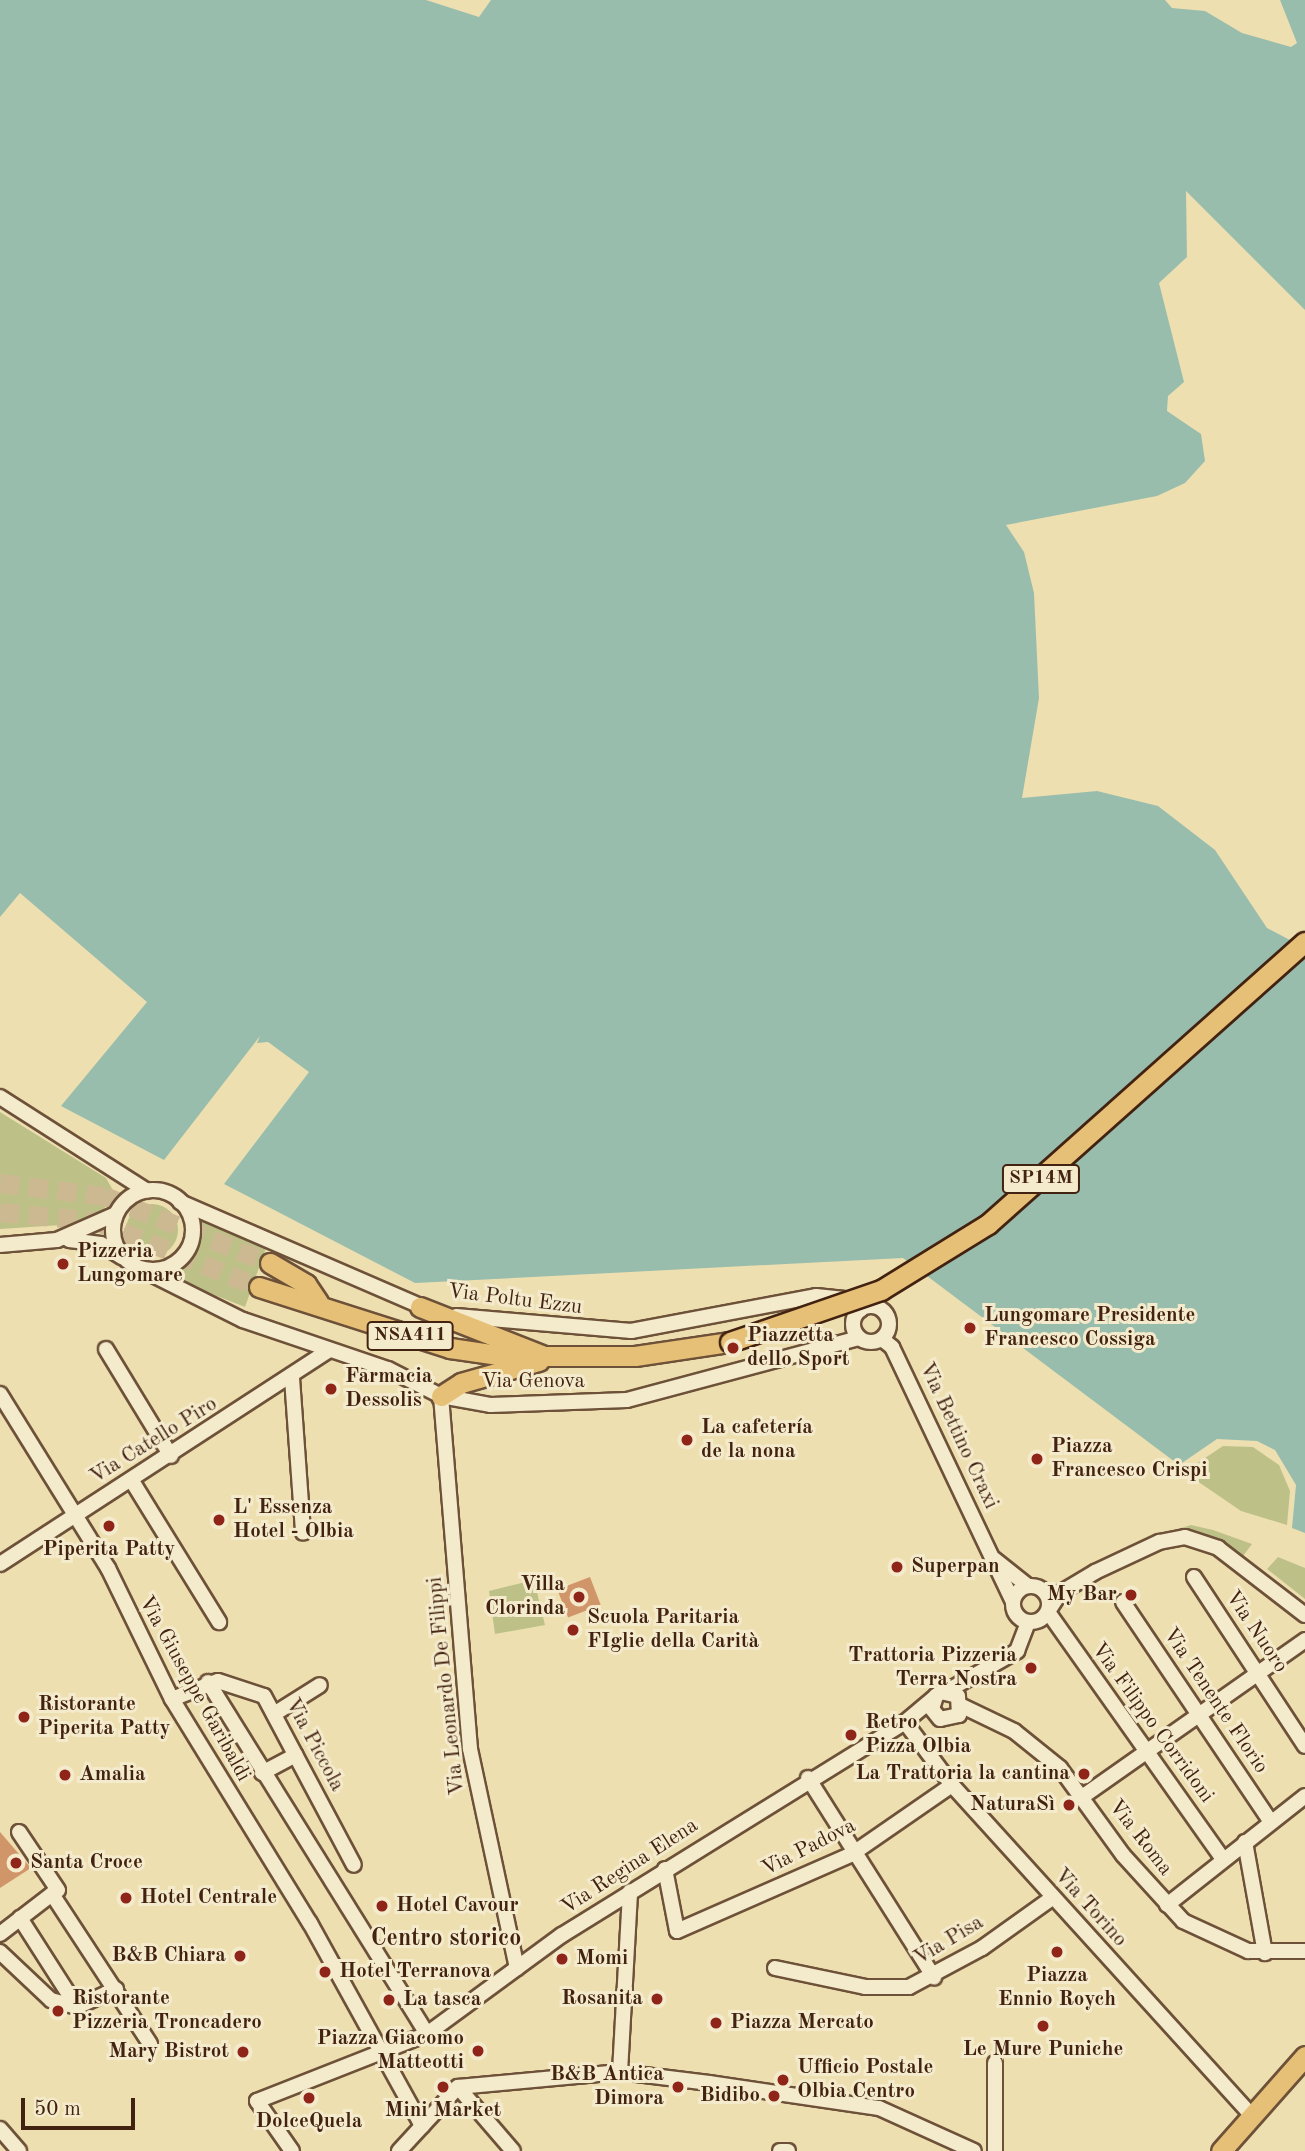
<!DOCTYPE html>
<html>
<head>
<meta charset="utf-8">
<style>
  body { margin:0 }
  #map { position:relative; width:1305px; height:2151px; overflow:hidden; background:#eedfb1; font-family:"Old Standard TT",serif }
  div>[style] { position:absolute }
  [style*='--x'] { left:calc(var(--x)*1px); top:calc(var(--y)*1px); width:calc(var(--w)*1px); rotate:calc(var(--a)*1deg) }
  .green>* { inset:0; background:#bdc188 }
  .round { border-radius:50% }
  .water>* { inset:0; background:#99bdac }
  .building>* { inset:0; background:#d1956a; transform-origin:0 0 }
  .major-tunnel>* { height:19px; margin-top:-9.5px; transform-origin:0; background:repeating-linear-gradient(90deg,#ccb991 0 19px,transparent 0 29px) }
  .roads { filter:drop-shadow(2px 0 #6d5138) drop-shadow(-2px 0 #6d5138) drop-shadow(0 2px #6d5138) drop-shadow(0 -2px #6d5138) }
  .minor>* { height:14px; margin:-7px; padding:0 7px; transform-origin:7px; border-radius:7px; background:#f4eacc }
  .minor>.ring { margin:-7px; padding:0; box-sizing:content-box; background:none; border:14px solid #f4eacc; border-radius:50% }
  .major>* { height:19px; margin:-9.5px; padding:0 9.5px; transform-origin:9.5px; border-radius:9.5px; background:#e7c078 }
  .bridges { filter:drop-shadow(2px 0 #422210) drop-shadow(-2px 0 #422210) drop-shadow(0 2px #422210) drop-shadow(0 -2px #422210) }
  .major-bridge>* { height:19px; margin:-9.5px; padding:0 9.5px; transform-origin:9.5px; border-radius:9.5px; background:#e7c078 }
  .dots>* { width:19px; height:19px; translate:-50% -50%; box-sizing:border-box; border:4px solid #f4eacc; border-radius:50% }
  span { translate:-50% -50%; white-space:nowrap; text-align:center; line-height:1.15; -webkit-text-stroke:6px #f4eacc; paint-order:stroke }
  .shield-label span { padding:2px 5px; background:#f4eacc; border:2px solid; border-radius:5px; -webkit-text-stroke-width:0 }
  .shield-label { font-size:19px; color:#422210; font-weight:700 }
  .poi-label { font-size:21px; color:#422210; font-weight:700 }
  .left { translate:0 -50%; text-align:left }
  .right { translate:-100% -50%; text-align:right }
  .street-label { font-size:21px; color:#422210 }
  .quarter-label { font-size:24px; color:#422210; font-weight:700 }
  .scale { position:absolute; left:21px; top:2098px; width:114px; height:32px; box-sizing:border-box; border:4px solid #422210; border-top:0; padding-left:9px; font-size:21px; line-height:24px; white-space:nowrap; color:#422210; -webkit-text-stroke:5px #f4eacc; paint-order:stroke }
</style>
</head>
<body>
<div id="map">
  <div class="green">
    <div style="clip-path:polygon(0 1112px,106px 1178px,114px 1192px,100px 1216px,63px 1235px,61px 1225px,0 1229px)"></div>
    <div class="round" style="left:126px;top:1204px;width:52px;height:52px"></div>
    <div style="clip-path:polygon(202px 1221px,266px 1248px,245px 1307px,174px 1279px,192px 1261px)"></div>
    <div style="clip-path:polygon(1223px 1446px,1253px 1447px,1279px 1465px,1290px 1491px,1287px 1525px,1241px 1511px,1184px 1472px)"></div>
    <div style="clip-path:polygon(1191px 1525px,1213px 1530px,1252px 1544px,1243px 1556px,1191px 1532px,1150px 1537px)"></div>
    <div style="clip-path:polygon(1278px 1557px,1305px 1568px,1305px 1599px,1267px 1569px)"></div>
    <div style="clip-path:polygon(534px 1580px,545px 1625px,495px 1634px,489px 1591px)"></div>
  </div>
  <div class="water">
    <div style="clip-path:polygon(0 0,426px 0,479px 17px,491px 0,1165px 0,1172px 8px,1205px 11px,1242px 33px,1291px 47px,1297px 43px,1280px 0,1305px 0,1305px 310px,1186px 191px,1187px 257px,1159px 283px,1184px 382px,1168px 396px,1167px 411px,1201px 434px,1205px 461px,1185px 483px,1157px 496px,1006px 525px,1024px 552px,1034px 593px,1039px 698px,1022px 798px,1097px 791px,1158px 806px,1215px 850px,1267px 928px,1305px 948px,1305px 1533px,1292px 1528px,1296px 1485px,1275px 1450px,1257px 1441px,1217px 1439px,1179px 1465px,903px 1258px,415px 1283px,224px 1184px,309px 1072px,268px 1042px,257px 1043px,260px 1036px,164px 1160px,61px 1106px,147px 1002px,20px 893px,0 917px)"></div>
  </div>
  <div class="building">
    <div style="left:590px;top:1577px;width:30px;height:35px;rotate:69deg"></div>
    <div style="clip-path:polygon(0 1832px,31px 1868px,0 1888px)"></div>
  </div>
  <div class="major-tunnel">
    <div style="--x:0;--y:1183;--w:106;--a:7.1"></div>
    <div style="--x:105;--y:1196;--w:178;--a:22.1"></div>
    <div style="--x:0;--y:1212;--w:96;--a:5.4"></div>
    <div style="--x:96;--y:1221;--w:176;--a:22"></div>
  </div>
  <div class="roads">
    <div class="minor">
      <div style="--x:0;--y:1097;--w:174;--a:32.6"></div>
      <div class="ring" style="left:113px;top:1190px;width:66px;height:66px"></div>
      <div style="--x:180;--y:1202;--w:271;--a:23.4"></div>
      <div style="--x:69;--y:1240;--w:32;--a:7"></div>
      <div style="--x:101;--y:1244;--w:25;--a:32"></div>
      <div style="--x:0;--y:1245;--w:57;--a:-5"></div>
      <div style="--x:57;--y:1240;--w:64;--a:-23.8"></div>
      <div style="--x:143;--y:1270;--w:112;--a:26.6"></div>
      <div style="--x:243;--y:1320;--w:153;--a:18.7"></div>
      <div style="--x:388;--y:1369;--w:59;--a:27"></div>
      <div style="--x:441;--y:1396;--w:51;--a:10.2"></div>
      <div style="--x:491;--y:1405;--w:136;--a:-2.1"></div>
      <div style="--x:627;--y:1400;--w:239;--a:-15"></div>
      <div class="ring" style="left:853px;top:1306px;width:22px;height:22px"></div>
      <div style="--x:456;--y:1316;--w:176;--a:4.9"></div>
      <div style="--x:631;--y:1331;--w:188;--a:-10.7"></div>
      <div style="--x:816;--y:1296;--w:29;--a:6"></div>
      <div style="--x:845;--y:1299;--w:19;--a:36"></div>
      <div style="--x:882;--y:1339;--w:13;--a:39"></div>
      <div style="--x:892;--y:1347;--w:282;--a:64.6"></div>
      <div style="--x:106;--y:1349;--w:125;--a:58.7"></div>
      <div style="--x:292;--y:1378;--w:155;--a:85.9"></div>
      <div style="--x:0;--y:1394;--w:205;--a:58.2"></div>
      <div style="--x:108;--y:1568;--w:146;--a:64"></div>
      <div style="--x:172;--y:1699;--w:263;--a:58.4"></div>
      <div style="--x:310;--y:1923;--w:232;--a:61.1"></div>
      <div style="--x:441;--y:1396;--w:354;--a:85.3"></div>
      <div style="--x:470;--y:1749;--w:224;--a:77.9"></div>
      <div style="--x:132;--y:1481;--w:166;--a:58.3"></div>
      <div style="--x:994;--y:1559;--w:43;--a:38.5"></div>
      <div style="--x:0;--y:1564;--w:391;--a:-33"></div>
      <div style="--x:1194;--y:1577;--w:202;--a:56.7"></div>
      <div class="ring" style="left:1013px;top:1586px;width:22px;height:22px"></div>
      <div style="--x:1123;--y:1602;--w:265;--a:56.1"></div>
      <div style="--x:1049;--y:1610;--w:20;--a:-57"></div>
      <div style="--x:1060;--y:1593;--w:41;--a:-31"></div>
      <div style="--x:1095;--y:1572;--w:71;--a:-25.1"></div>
      <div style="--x:1159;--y:1542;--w:26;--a:-11"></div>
      <div style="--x:1185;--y:1537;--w:35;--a:18"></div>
      <div style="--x:1218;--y:1548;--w:110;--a:37.6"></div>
      <div style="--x:1048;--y:1612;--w:303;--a:54.7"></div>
      <div style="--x:208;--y:1682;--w:415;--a:58.1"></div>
      <div style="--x:947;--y:1691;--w:81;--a:-29.7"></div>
      <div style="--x:1017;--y:1651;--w:30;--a:-69"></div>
      <div style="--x:172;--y:1699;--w:49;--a:-21.4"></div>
      <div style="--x:218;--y:1681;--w:48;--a:18.1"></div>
      <div style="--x:264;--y:1696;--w:191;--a:62"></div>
      <div style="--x:962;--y:1706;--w:58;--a:25.7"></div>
      <div style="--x:1014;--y:1731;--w:59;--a:38.8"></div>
      <div style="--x:1060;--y:1768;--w:107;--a:54.1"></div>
      <div style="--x:1123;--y:1855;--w:89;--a:47.7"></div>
      <div style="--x:1183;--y:1921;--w:72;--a:24.8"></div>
      <div style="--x:1248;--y:1951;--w:57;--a:0"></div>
      <div style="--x:274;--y:1714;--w:54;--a:-32.2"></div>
      <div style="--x:905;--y:1722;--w:79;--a:53.3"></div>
      <div style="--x:952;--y:1785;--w:447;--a:47.8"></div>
      <div style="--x:262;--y:1773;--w:38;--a:-28"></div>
      <div style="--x:808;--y:1778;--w:236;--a:57.7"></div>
      <div style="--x:1082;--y:1797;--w:273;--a:-35.1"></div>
      <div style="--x:19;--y:1832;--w:70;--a:56.1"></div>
      <div style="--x:1245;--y:1842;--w:113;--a:79.8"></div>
      <div style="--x:665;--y:1869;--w:63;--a:79"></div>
      <div style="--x:677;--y:1931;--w:191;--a:-23.7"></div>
      <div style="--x:852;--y:1854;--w:121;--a:-34.6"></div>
      <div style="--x:1167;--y:1905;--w:176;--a:-38.3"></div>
      <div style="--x:20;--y:1918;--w:106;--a:57.4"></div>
      <div style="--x:0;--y:1934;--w:66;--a:-37.6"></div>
      <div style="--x:52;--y:1894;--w:179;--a:56.8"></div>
      <div style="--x:0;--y:1952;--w:70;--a:43.3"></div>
      <div style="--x:51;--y:2000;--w:27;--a:15"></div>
      <div style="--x:775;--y:1968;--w:92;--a:11.9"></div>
      <div style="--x:865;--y:1987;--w:44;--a:0"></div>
      <div style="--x:909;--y:1987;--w:83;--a:-28.1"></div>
      <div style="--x:982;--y:1948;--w:86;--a:-35.5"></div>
      <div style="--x:77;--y:2007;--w:43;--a:-24.8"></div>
      <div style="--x:995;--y:2063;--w:88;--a:90"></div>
      <div style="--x:620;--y:2072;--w:181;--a:-86.8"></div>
      <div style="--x:458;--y:2087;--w:163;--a:-5.3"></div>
      <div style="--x:620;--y:2072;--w:90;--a:7"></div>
      <div style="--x:709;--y:2083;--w:172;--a:8.4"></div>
      <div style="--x:879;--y:2108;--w:104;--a:24.4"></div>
      <div style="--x:458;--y:2087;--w:84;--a:49.3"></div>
      <div style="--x:0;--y:2129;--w:29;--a:49"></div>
      <div style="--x:292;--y:2151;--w:61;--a:-125"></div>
      <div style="--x:257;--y:2101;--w:183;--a:-21.5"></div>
      <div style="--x:427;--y:2034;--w:167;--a:-36.3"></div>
      <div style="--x:562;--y:1935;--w:404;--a:-31.8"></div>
      <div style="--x:905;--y:1722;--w:40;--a:-40"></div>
      <div style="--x:936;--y:1696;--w:6;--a:-39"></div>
      <div style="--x:941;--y:1692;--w:17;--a:13"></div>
      <div style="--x:958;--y:1696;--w:19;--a:87"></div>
      <div style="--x:959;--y:1715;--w:19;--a:168"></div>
      <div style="--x:940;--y:1719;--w:13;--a:-129"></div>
      <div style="--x:932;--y:1709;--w:14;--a:-73"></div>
      <div style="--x:399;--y:2151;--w:87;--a:-47.3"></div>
      <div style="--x:780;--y:2151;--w:8;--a:0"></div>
    </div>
    <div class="major">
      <div style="--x:270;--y:1263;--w:42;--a:30.3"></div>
      <div style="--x:306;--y:1284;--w:22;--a:56"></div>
      <div style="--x:259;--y:1287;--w:201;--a:17.7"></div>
      <div style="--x:450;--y:1348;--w:56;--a:8.3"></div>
      <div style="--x:505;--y:1356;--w:130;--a:0"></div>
      <div style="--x:635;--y:1356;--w:96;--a:-8.4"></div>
      <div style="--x:420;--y:1307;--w:131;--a:21.5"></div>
      <div style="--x:441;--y:1396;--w:24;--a:-33"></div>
      <div style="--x:461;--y:1383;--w:81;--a:-15.8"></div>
      <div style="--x:1221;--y:2151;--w:127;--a:-48.5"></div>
    </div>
  </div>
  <div class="bridges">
    <div class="major-bridge">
      <div style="--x:730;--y:1342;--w:160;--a:-19"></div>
      <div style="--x:881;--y:1290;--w:126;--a:-31.7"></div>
      <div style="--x:988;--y:1224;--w:424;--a:-41.7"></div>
    </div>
  </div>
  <div class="dots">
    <div style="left:63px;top:1264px;background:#8f2418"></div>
    <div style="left:970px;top:1328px;background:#8f2418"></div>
    <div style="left:733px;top:1348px;background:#8f2418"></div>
    <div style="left:331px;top:1389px;background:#8f2418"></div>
    <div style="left:687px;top:1440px;background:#8f2418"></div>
    <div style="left:1037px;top:1459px;background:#8f2418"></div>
    <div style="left:219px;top:1520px;background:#8f2418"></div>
    <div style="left:109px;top:1526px;background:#8f2418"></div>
    <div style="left:897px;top:1567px;background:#8f2418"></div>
    <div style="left:1131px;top:1595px;background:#8f2418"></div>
    <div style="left:579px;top:1597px;background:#8f2418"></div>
    <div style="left:573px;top:1630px;background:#8f2418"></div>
    <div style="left:1031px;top:1668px;background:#8f2418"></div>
    <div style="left:24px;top:1717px;background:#8f2418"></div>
    <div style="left:851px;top:1735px;background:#8f2418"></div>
    <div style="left:1084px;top:1774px;background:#8f2418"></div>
    <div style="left:65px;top:1775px;background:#8f2418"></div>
    <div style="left:1069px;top:1805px;background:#8f2418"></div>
    <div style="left:16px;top:1863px;background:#8f2418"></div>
    <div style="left:126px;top:1898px;background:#8f2418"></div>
    <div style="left:382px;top:1906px;background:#8f2418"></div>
    <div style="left:1057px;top:1952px;background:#8f2418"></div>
    <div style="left:240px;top:1956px;background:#8f2418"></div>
    <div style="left:562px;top:1959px;background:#8f2418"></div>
    <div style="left:325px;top:1972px;background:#8f2418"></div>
    <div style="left:657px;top:1999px;background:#8f2418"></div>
    <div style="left:389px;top:2000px;background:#8f2418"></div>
    <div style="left:58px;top:2011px;background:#8f2418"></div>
    <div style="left:716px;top:2023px;background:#8f2418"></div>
    <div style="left:1043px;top:2026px;background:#8f2418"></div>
    <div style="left:478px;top:2051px;background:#8f2418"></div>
    <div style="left:243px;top:2052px;background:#8f2418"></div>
    <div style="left:783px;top:2080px;background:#8f2418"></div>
    <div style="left:443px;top:2087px;background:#8f2418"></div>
    <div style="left:678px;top:2087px;background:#8f2418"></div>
    <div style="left:774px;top:2096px;background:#8f2418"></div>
    <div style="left:309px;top:2098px;background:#8f2418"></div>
  </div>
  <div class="shield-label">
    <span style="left:1041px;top:1179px">SP14M</span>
    <span style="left:410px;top:1336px">NSA411</span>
  </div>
  <div class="poi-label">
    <span class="left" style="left:77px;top:1264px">Pizzeria<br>Lungomare</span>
    <span class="left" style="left:984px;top:1328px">Lungomare Presidente<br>Francesco Cossiga</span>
    <span class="left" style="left:747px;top:1348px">Piazzetta<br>dello Sport</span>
    <span class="left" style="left:345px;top:1389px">Farmacia<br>Dessolis</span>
    <span class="left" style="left:701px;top:1440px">La cafetería<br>de la nona</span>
    <span class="left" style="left:1051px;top:1459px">Piazza<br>Francesco Crispi</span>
    <span class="left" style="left:233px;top:1520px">L' Essenza<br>Hotel - Olbia</span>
    <span style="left:109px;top:1550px">Piperita Patty</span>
    <span class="left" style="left:911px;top:1567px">Superpan</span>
    <span class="right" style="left:565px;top:1597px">Villa<br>Clorinda</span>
    <span class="right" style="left:1117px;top:1595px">My Bar</span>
    <span class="left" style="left:587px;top:1630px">Scuola Paritaria<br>FIglie della Carità</span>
    <span class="right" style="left:1017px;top:1668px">Trattoria Pizzeria<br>Terra Nostra</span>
    <span class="left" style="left:38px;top:1717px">Ristorante<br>Piperita Patty</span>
    <span class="left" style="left:865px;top:1735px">Retro<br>Pizza Olbia</span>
    <span class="right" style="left:1070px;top:1774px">La Trattoria la cantina</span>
    <span class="left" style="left:79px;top:1775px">Amalia</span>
    <span class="right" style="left:1055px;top:1805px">NaturaSì</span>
    <span class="left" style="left:30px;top:1863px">Santa Croce</span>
    <span class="left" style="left:140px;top:1898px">Hotel Centrale</span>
    <span class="left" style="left:396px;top:1906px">Hotel Cavour</span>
    <span class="right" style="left:226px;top:1956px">B&amp;B Chiara</span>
    <span class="left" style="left:576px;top:1959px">Momi</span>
    <span class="left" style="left:339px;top:1972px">Hotel Terranova</span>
    <span style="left:1057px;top:1988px">Piazza<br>Ennio Roych</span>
    <span class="left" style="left:72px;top:2011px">Ristorante<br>Pizzeria Troncadero</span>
    <span class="right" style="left:643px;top:1999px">Rosanita</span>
    <span class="left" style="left:403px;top:2000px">La tasca</span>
    <span class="left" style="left:730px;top:2023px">Piazza Mercato</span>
    <span class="right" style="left:464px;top:2051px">Piazza Giacomo<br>Matteotti</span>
    <span style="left:1043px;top:2050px">Le Mure Puniche</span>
    <span class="right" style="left:229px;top:2052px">Mary Bistrot</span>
    <span class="left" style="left:797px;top:2080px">Ufficio Postale<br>Olbia Centro</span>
    <span class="right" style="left:664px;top:2087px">B&amp;B Antica<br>Dimora</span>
    <span class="right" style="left:760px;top:2096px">Bidibo</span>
    <span style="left:443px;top:2111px">Mini Market</span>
    <span style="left:309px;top:2122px">DolceQuela</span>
  </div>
  <div class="street-label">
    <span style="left:515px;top:1300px;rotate:7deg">Via Poltu Ezzu</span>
    <span style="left:533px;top:1382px">Via Genova</span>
    <span style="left:958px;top:1436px;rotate:65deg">Via Bettino Craxi</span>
    <span style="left:154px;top:1441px;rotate:-32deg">Via Catello Piro</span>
    <span style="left:1256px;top:1632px;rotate:56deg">Via Nuoro</span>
    <span style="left:447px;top:1686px;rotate:-96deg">Via Leonardo De Filippi</span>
    <span style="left:194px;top:1689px;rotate:61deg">Via Giuseppe Garibaldi</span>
    <span style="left:1215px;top:1701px;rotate:56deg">Via Tenente Florio</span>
    <span style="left:1152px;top:1723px;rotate:54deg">Via Filippo Corridoni</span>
    <span style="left:314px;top:1745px;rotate:62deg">Via Piccola</span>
    <span style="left:1140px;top:1838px;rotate:52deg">Via Roma</span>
    <span style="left:809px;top:1848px;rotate:-27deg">Via Padova</span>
    <span style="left:630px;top:1867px;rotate:-33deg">Via Regina Elena</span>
    <span style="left:1090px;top:1908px;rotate:48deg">Via Torino</span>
    <span style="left:949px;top:1941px;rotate:-31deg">Via Pisa</span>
  </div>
  <div class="quarter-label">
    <span style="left:446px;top:1940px">Centro storico</span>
  </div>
  <div class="scale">50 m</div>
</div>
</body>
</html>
